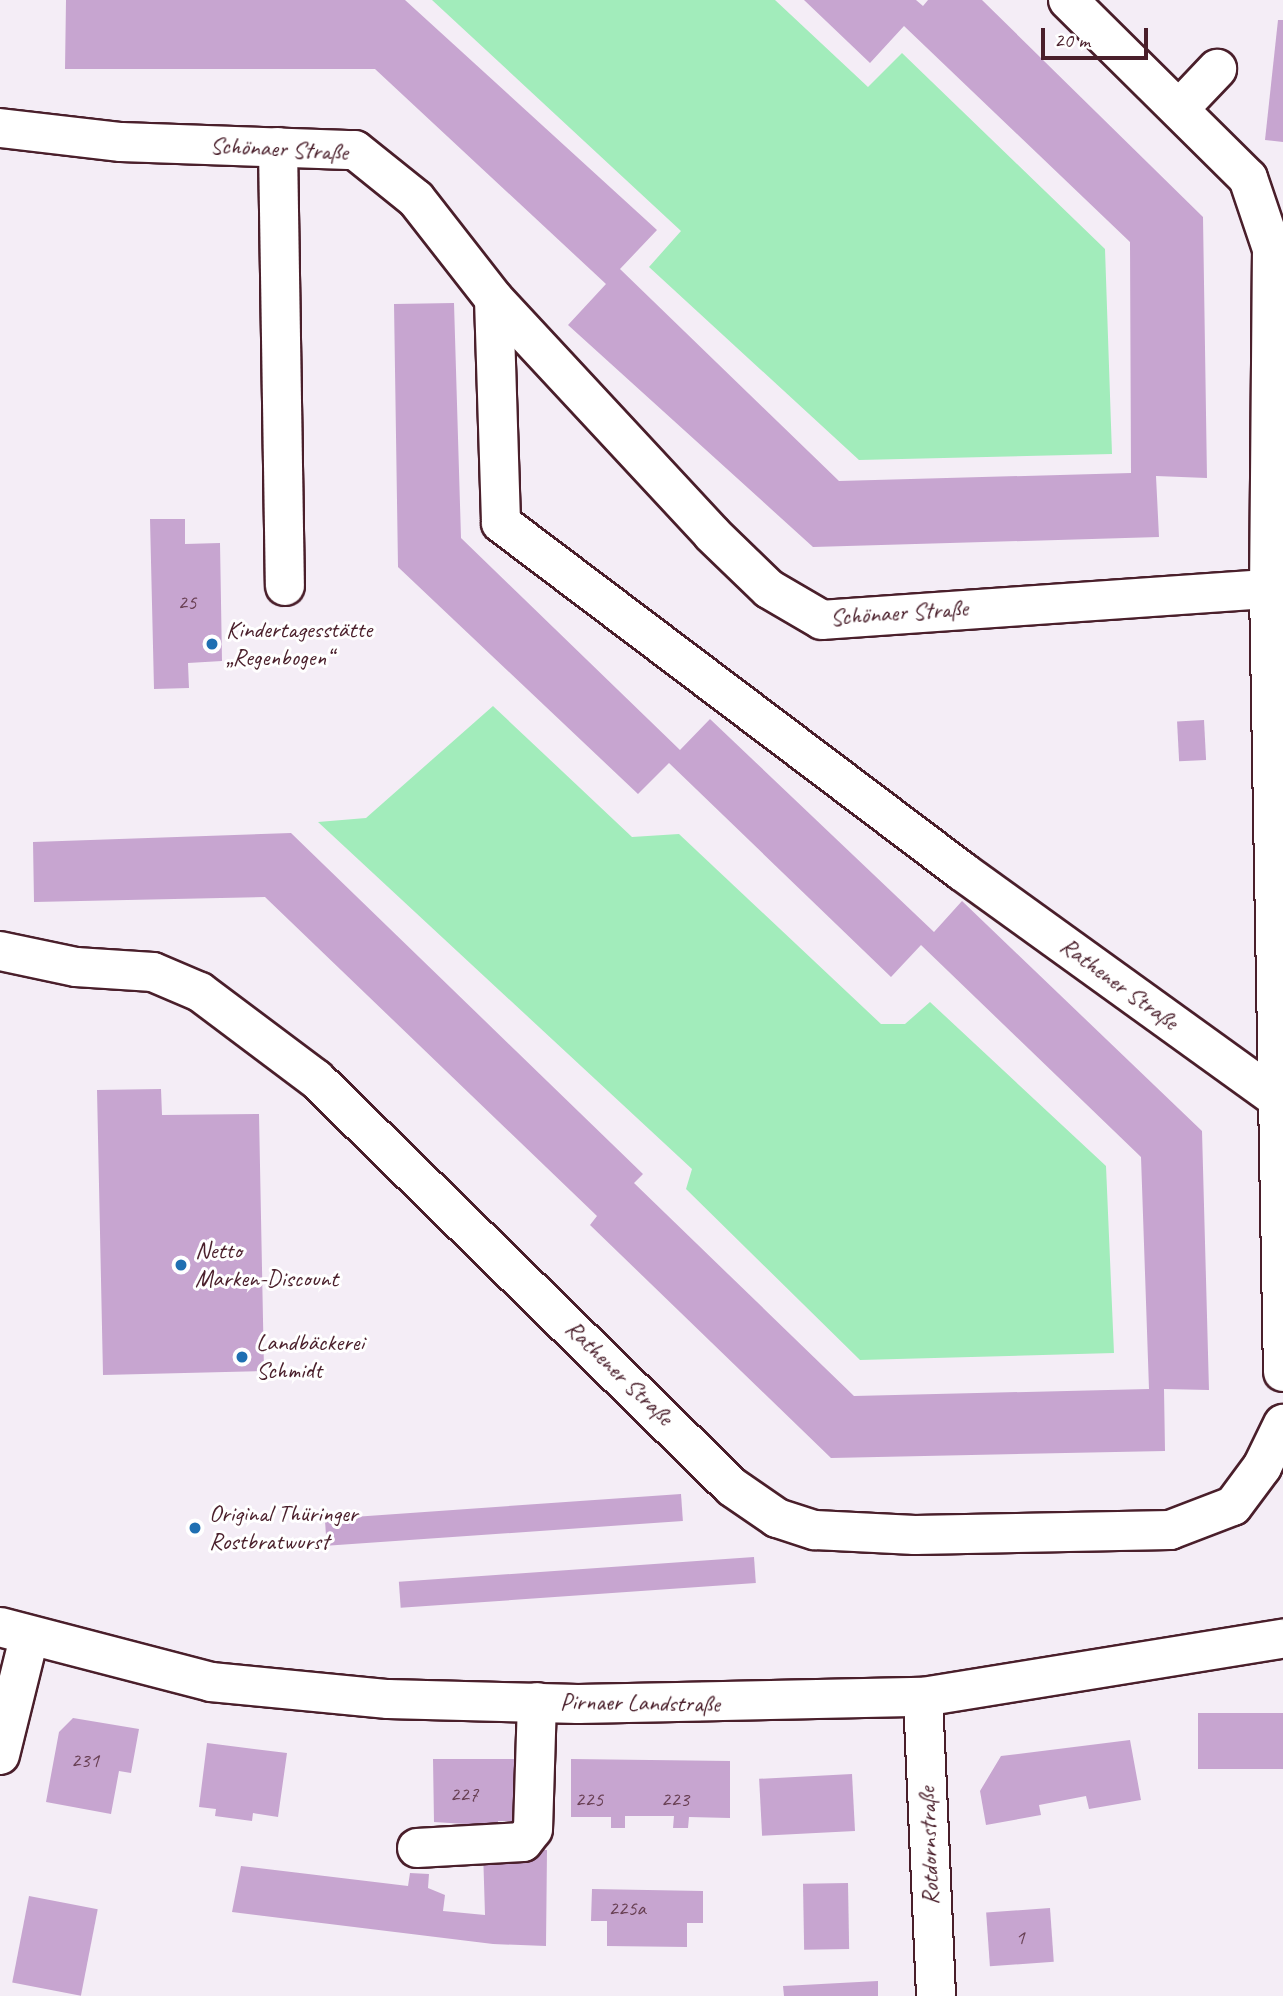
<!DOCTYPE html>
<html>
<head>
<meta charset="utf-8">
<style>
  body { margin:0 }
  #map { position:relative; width:1283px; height:1996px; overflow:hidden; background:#f4edf6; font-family:Caveat,sans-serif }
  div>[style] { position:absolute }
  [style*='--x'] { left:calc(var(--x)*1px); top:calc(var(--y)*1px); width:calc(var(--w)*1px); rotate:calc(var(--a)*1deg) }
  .green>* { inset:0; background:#a2ecbb }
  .building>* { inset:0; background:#c7a5d0; transform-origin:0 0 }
  .roads { filter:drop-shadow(2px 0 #4a1f2b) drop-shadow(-2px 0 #4a1f2b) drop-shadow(0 2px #4a1f2b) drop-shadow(0 -2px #4a1f2b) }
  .minor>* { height:38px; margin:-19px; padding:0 19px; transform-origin:19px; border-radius:19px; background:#fff }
  .dots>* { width:19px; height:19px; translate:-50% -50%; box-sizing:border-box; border:4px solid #fff; border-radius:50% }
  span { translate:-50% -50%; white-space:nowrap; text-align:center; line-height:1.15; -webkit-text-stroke:6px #fff; paint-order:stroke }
  .number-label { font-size:21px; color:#694054 }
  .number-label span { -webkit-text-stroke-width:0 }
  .street-label { font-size:24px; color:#4a1f2b }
  .poi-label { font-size:24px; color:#4a1f2b }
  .left { translate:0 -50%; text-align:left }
  .scale { position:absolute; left:1041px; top:28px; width:107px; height:32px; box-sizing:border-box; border:4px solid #4a1f2b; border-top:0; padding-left:9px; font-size:21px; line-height:24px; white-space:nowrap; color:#4a1f2b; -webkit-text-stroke:5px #fff; paint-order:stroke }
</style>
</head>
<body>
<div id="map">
  <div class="green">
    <div style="clip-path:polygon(432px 0,775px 0,868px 87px,902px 53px,1105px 249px,1112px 454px,859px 460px,649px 267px,681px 231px)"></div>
    <div style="clip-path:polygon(493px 706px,632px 837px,679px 834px,881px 1024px,905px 1024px,930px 1002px,1106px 1166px,1114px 1353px,860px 1360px,686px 1189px,692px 1169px,318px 822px,366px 818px)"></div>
  </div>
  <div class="building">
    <div style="clip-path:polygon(66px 0,405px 0,657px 230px,620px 269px,839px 481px,1131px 473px,1130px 242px,904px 26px,870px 63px,804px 0,916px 0,923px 6px,928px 0,982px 0,1203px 217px,1207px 478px,1156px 476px,1159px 537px,813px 547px,568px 325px,606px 284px,375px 69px,65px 69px)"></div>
    <div style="clip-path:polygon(1278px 20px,1283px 20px,1283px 142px,1265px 140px)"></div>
    <div style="clip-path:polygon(454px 303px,461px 538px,680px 750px,710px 719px,934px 932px,962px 901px,1202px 1131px,1209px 1390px,1164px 1389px,1165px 1451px,831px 1458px,590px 1225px,597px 1216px,265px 897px,34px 902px,33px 842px,291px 833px,643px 1174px,634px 1183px,854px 1396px,1149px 1389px,1141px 1157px,921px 945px,891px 977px,669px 763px,638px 794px,398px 567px,394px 304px)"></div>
    <div style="clip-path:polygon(150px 519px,185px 519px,185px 544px,220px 543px,222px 661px,188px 663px,189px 688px,154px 689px)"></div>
    <div style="left:1204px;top:720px;width:40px;height:27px;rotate:87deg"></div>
    <div style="clip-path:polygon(161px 1089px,162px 1115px,259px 1114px,264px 1371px,103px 1375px,97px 1090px)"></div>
    <div style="left:681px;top:1494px;width:27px;height:357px;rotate:86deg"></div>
    <div style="left:754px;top:1557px;width:26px;height:356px;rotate:86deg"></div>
    <div style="left:1283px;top:1713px;width:56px;height:85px;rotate:90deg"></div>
    <div style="clip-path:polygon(73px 1718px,139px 1729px,131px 1773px,119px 1771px,111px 1814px,46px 1802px,59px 1732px)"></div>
    <div style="clip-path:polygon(1130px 1740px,1141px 1800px,1089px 1809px,1086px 1796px,1039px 1805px,1041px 1815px,986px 1825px,980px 1791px,1001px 1756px)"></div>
    <div style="clip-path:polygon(207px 1743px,287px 1753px,278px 1817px,253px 1813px,252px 1821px,215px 1816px,216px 1809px,199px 1807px)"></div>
    <div style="clip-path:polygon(433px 1759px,523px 1759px,523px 1821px,498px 1821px,498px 1826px,434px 1822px)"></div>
    <div style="clip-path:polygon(571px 1759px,730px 1761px,730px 1818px,689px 1817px,688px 1828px,673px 1828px,674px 1816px,625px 1816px,625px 1828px,611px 1828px,611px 1817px,571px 1817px)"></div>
    <div style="left:852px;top:1774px;width:57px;height:93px;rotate:87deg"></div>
    <div style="clip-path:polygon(483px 1850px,547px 1850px,546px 1946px,493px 1944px,232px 1912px,241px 1866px,408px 1886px,410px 1873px,429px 1874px,428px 1888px,445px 1895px,443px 1911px,485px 1915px)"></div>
    <div style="left:848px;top:1883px;width:66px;height:45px;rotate:89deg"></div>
    <div style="clip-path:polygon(592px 1889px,703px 1891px,703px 1923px,687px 1923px,687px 1947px,607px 1946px,607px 1921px,591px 1921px)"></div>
    <div style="left:29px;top:1896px;width:70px;height:88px;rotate:11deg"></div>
    <div style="left:1050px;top:1908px;width:54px;height:64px;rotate:86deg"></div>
    <div style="clip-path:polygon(878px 1981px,878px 1996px,784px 1996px,783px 1986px)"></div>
  </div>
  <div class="roads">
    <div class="minor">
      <div style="--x:1068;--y:0;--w:253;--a:44.7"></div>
      <div style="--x:1248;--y:178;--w:75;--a:71.3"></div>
      <div style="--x:1272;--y:249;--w:340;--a:90.5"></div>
      <div style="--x:1269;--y:589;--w:783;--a:88.98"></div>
      <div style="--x:1180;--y:108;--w:54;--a:-46.5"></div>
      <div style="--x:0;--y:128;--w:122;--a:6.6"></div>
      <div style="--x:121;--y:142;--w:234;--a:2"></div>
      <div style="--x:355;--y:150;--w:78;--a:38.8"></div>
      <div style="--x:416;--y:199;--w:127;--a:52"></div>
      <div style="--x:494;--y:299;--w:321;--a:47.1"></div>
      <div style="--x:712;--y:534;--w:79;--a:44"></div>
      <div style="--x:769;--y:589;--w:61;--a:30.3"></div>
      <div style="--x:822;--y:620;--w:448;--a:-4"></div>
      <div style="--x:278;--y:147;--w:439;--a:89.1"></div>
      <div style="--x:494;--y:299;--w:224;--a:88.2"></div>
      <div style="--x:501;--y:523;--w:579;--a:37.07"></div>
      <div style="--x:963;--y:872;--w:383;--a:35.8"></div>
      <div style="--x:0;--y:951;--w:78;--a:11.9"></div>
      <div style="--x:76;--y:967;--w:77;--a:3.7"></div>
      <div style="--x:153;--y:972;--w:51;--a:23.1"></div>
      <div style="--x:200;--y:992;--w:145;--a:36.9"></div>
      <div style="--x:316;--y:1079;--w:583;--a:44.44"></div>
      <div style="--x:732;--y:1487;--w:55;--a:34.6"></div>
      <div style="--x:777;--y:1518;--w:40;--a:18"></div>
      <div style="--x:815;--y:1530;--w:100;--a:2.9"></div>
      <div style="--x:915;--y:1535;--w:255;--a:-1.1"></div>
      <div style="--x:1170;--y:1530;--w:67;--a:-20.9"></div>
      <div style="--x:1233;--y:1506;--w:49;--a:-53.4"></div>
      <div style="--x:1262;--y:1467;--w:48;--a:-64"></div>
      <div style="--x:0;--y:1627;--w:218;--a:14.6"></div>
      <div style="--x:211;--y:1682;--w:178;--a:5.5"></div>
      <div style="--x:388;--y:1699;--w:190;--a:1.5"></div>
      <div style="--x:578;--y:1704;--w:345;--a:-1.2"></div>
      <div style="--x:923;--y:1697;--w:365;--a:-9.2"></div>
      <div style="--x:923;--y:1697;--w:299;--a:87.5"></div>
      <div style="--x:0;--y:1755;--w:121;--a:-76.1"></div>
      <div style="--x:417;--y:1848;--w:106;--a:-3.2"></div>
      <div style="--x:523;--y:1842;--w:16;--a:-52"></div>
      <div style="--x:533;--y:1829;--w:127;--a:-88.2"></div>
    </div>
  </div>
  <div class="dots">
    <div style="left:212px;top:644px;background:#1f6fb2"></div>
    <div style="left:181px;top:1265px;background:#1f6fb2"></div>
    <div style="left:242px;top:1357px;background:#1f6fb2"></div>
    <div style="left:195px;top:1528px;background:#1f6fb2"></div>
  </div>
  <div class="number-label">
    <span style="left:187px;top:602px">25</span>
    <span style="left:85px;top:1760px">231</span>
    <span style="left:464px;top:1794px">227</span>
    <span style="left:589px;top:1799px">225</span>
    <span style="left:675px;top:1799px">223</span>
    <span style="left:627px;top:1908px">225a</span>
    <span style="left:1020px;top:1937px">1</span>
  </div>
  <div class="street-label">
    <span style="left:279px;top:149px;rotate:3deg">Schönaer Straße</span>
    <span style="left:899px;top:613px;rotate:-4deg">Schönaer Straße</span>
    <span style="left:1119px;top:984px;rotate:36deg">Rathener Straße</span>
    <span style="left:619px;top:1373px;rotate:44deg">Rathener Straße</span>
    <span style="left:640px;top:1703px;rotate:1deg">Pirnaer Landstraße</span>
    <span style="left:929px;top:1846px;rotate:-92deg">Rotdornstraße</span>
  </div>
  <div class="poi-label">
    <span class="left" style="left:226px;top:644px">Kindertagesstätte<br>„Regenbogen“</span>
    <span class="left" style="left:195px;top:1265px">Netto<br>Marken-Discount</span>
    <span class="left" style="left:256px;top:1357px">Landbäckerei<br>Schmidt</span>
    <span class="left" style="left:209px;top:1528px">Original Thüringer<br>Rostbratwurst</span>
  </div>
  <div class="scale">20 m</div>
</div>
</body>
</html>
